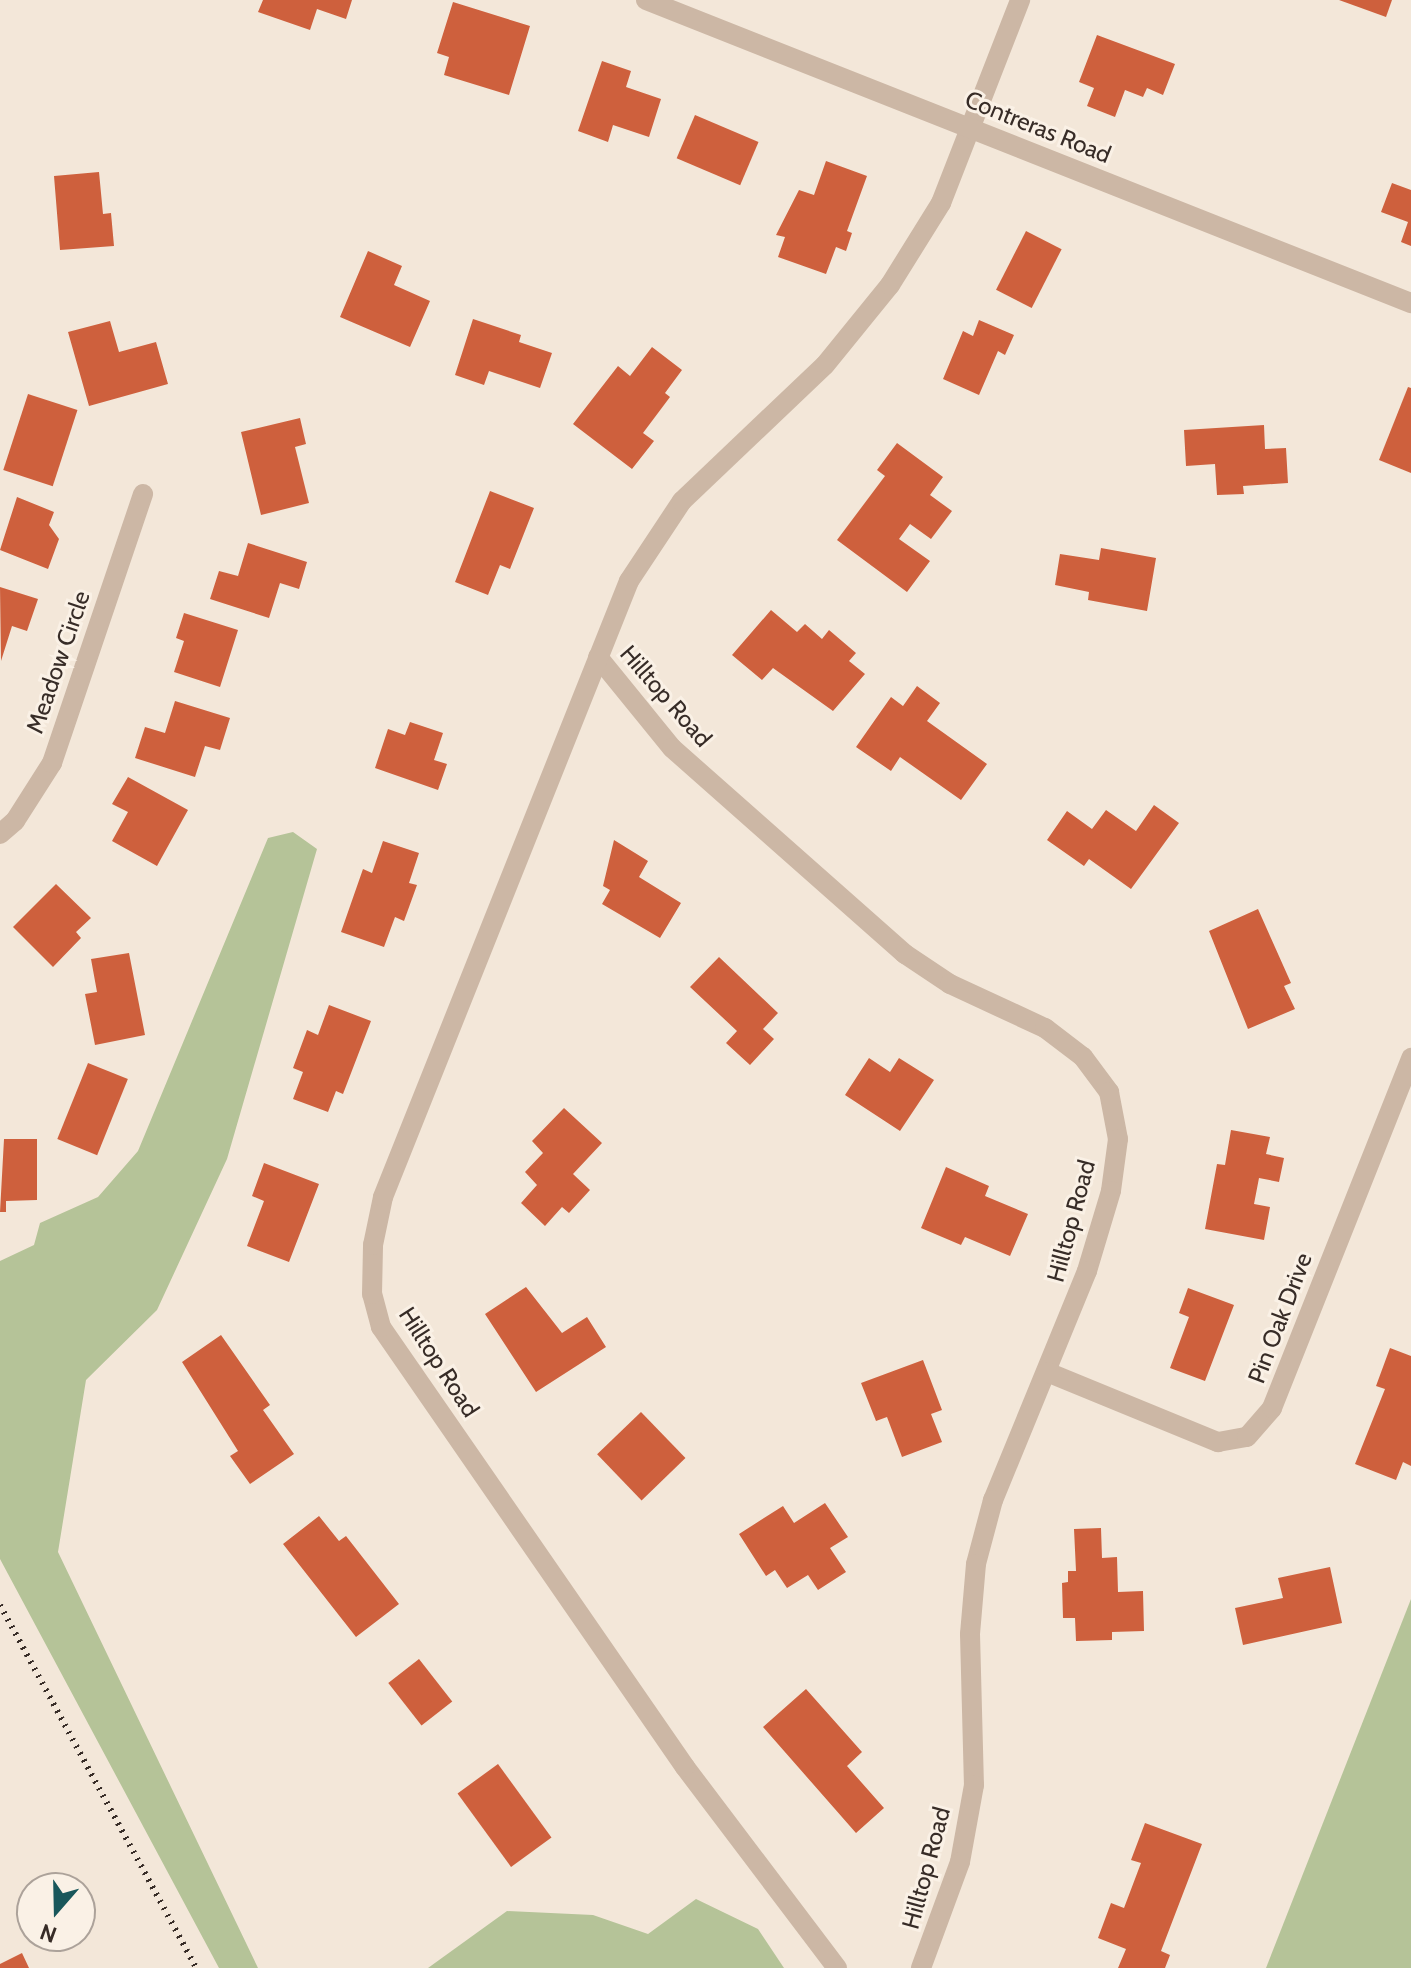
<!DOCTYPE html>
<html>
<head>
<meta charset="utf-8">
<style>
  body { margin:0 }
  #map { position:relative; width:1411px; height:1968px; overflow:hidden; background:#f3e7d9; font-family:Cabin,sans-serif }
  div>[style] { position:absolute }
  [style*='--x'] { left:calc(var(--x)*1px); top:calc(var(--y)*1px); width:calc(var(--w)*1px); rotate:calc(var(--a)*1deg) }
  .green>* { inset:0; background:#b5c398 }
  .building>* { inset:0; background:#ce603d; transform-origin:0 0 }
  .minor>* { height:20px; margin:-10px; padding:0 10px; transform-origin:10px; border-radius:10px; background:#ccb7a5 }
  .tertiary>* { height:20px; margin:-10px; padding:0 10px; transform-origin:10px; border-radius:10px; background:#ccb7a5 }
  .rail>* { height:6px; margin-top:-3px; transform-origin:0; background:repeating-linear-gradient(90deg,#372c27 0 2px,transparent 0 8px) }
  span { translate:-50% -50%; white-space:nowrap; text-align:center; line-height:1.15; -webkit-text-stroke:6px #faf1e6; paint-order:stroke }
  .street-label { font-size:24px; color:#372c27 }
  .north { position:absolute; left:16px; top:1872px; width:80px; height:80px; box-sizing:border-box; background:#faf1e6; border:2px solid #aca29a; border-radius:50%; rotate:200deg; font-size:22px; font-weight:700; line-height:32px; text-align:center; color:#372c27 }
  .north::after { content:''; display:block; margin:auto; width:28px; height:36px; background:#19575b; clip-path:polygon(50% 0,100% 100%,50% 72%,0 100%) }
</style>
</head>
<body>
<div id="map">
  <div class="green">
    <div style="clip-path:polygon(293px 832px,317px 849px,227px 1159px,157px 1310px,86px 1380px,58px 1552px,258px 1968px,219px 1968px,0 1559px,0 1261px,34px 1245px,40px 1223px,98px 1197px,138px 1151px,268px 838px)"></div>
    <div style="clip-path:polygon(1411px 1599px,1411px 1968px,1266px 1968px)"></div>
    <div style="clip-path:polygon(696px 1899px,758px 1929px,784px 1968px,428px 1968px,507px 1911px,593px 1915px,648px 1934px)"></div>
  </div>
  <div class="building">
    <div style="clip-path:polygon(263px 0,352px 0,346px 19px,317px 9px,310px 30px,258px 12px)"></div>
    <div style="clip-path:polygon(1339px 0,1392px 0,1386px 17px)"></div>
    <div style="clip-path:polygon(453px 2px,530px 26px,509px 95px,444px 75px,449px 57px,437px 53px)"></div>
    <div style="clip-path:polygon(1097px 35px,1175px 64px,1163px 95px,1147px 88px,1143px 97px,1125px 90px,1115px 117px,1087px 106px,1094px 88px,1079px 82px)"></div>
    <div style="clip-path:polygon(602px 61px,631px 71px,626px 87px,661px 99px,649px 137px,613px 125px,608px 142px,578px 131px)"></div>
    <div style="left:695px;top:115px;width:69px;height:47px;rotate:23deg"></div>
    <div style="clip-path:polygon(826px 161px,867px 176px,847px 231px,852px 233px,846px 251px,836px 247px,826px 274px,778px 257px,785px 237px,776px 235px,799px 190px,814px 195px)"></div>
    <div style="clip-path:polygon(99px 172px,103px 214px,111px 213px,114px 246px,60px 250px,54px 176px)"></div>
    <div style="clip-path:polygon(1392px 183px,1411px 190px,1411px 246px,1401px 242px,1408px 222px,1381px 212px)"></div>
    <div style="left:1026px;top:231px;width:40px;height:66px;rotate:27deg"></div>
    <div style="clip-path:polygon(368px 251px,402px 266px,394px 285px,430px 301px,410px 347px,340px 317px)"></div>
    <div style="clip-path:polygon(473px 319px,521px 335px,519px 342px,552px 353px,540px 388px,489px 371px,484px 385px,455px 375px)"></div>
    <div style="clip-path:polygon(979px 320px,1014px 335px,1005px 355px,998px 351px,979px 395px,943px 379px,963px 331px,973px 336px)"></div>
    <div style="clip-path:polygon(110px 321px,119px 352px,156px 342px,168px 384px,89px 406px,68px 332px)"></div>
    <div style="clip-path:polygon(652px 347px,682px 370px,665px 393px,670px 397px,643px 433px,654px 441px,632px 469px,573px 424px,618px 366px,630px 376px)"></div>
    <div style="clip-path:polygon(1408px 387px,1411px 388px,1411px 473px,1379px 460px)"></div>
    <div style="left:28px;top:394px;width:52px;height:80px;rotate:18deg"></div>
    <div style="clip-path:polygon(300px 418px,306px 444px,295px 447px,309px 503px,261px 515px,241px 432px)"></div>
    <div style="clip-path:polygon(1264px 425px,1265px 449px,1286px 448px,1288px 483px,1243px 486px,1244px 494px,1217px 495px,1215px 464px,1186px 466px,1184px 430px)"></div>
    <div style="clip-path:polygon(897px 443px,943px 477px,930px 495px,952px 511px,931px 539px,910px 524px,899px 539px,930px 561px,907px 592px,837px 540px,885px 476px,877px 470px)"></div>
    <div style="clip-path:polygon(490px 491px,534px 508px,510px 569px,500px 565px,488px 595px,455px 582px)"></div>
    <div style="clip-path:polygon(17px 497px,54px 512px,49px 525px,59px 539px,48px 569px,0 550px)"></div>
    <div style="clip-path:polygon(248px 543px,307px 562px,299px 589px,280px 583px,269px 618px,210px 599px,219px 571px,238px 576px)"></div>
    <div style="clip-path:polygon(1101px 548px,1156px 558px,1147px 611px,1088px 600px,1089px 592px,1055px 585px,1060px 554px,1099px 560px)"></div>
    <div style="clip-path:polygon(0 587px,38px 599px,27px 631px,12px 626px,1px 661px)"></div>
    <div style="clip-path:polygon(771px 610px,797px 632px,805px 624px,822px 639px,829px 630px,856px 653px,849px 661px,865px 674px,833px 711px,773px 668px,762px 680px,732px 655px)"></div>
    <div style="clip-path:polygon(184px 613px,238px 630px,220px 687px,174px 672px,184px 641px,176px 638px)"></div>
    <div style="clip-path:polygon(917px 686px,940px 703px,927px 721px,987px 764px,961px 800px,900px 757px,891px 771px,856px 747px,891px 697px,903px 706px)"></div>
    <div style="clip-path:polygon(175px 701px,230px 718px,220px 750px,205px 746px,195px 777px,135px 758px,145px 727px,165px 733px)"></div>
    <div style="clip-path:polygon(410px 722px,443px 733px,434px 760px,447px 764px,438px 790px,375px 768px,388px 729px,405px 735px)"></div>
    <div style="clip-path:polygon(128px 777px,188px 810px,157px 866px,112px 841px,128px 812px,112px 804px)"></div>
    <div style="clip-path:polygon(1154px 805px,1179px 823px,1131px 889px,1089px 859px,1084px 866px,1047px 840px,1067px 811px,1092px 829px,1106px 810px,1136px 831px)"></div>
    <div style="clip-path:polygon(614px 840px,648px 861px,639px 877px,681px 903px,660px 938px,602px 904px,610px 890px,603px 886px)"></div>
    <div style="clip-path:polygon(383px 841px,419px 853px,409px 883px,417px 885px,404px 921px,395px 917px,384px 947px,341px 932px,363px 869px,372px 873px)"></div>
    <div style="clip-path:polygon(56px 884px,91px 918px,76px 932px,81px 938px,53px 967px,13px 927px)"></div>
    <div style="clip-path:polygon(1258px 909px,1291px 983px,1284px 986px,1295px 1009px,1248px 1029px,1209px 931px)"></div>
    <div style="clip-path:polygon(129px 953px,145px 1035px,95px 1045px,85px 994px,97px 992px,91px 959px)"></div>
    <div style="clip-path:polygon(719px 957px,778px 1013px,763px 1029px,774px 1039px,750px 1065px,726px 1043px,737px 1031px,690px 987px)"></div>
    <div style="clip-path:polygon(329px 1005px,371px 1021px,343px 1094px,336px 1091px,328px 1112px,293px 1099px,303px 1072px,293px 1068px,307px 1030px,318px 1035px)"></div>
    <div style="clip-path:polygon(869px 1058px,890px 1072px,899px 1058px,934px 1080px,900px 1131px,845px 1095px)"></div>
    <div style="left:88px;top:1063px;width:43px;height:82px;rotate:22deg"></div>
    <div style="clip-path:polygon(564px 1108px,602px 1143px,573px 1174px,590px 1190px,569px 1213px,562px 1207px,545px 1226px,521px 1203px,537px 1185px,525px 1172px,543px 1153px,532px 1141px)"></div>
    <div style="clip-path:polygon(1231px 1130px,1270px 1137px,1266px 1154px,1284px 1158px,1279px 1182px,1259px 1178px,1254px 1204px,1270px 1207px,1264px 1240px,1205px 1229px,1217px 1164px,1225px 1165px)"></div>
    <div style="clip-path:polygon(4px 1139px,37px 1139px,37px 1200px,6px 1201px,6px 1212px,0 1212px)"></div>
    <div style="clip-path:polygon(264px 1163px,319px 1184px,289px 1262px,247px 1246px,264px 1201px,252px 1196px)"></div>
    <div style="clip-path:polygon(946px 1167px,989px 1186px,985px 1196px,1028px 1214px,1010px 1256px,965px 1237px,961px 1245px,921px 1228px)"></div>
    <div style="clip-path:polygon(526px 1287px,562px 1333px,587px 1317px,606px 1347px,536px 1392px,485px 1314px)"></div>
    <div style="clip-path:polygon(1188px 1288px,1234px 1305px,1205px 1381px,1170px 1368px,1189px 1317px,1179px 1313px)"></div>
    <div style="clip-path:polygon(221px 1335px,270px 1405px,263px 1410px,294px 1454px,250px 1484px,230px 1456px,238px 1451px,182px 1362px)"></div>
    <div style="clip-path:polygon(1390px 1348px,1411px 1356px,1411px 1466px,1403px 1462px,1396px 1480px,1355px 1464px,1385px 1389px,1376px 1386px)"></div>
    <div style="clip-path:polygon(923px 1360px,942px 1410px,931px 1414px,942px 1442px,902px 1457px,887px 1417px,876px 1421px,861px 1383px)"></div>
    <div style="left:641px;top:1412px;width:64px;height:61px;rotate:46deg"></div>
    <div style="clip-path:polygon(825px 1503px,848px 1537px,830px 1548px,846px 1572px,818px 1590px,808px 1575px,787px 1588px,775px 1570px,766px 1576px,739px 1534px,783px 1506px,794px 1523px)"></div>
    <div style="clip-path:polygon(319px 1516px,339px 1541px,346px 1536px,399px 1604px,356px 1637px,283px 1544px)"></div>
    <div style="clip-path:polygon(1101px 1528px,1102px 1558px,1117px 1557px,1118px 1592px,1143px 1591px,1144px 1631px,1112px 1632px,1112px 1640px,1076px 1641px,1075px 1618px,1063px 1618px,1062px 1583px,1068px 1582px,1068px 1571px,1076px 1571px,1074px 1529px)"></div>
    <div style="clip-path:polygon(1330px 1567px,1342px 1623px,1243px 1645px,1235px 1608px,1283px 1598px,1278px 1578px)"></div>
    <div style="left:419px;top:1659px;width:54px;height:39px;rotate:52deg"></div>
    <div style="clip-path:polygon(806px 1689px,862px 1752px,847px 1766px,884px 1808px,856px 1833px,763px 1727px)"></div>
    <div style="left:498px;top:1764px;width:91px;height:50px;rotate:54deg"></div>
    <div style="clip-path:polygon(1145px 1823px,1202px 1844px,1161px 1951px,1170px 1955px,1165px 1968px,1118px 1968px,1126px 1949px,1098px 1938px,1111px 1903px,1124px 1908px,1141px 1863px,1131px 1860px)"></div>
    <div style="clip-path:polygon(22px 1953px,29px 1968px,0 1968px,0 1964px)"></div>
  </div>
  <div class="minor">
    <div style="--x:598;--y:657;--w:117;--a:50.9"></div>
    <div style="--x:672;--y:748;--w:311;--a:41.5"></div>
    <div style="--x:905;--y:954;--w:54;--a:33.7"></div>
    <div style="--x:950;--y:984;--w:105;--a:24.9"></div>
    <div style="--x:1045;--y:1028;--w:48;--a:37.3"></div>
    <div style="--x:1083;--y:1057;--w:44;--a:53.4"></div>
    <div style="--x:1109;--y:1092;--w:48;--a:79.2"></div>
    <div style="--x:1118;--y:1139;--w:52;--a:97.7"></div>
    <div style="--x:1111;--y:1191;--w:84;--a:106.7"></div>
    <div style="--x:1087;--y:1271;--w:248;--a:112.3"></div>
    <div style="--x:993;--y:1500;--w:66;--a:104.9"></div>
    <div style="--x:976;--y:1564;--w:70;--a:94.9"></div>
    <div style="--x:970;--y:1634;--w:151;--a:88.5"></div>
    <div style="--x:974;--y:1785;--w:78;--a:100.3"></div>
    <div style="--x:960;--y:1862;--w:113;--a:110.2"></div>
    <div style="--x:0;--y:834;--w:20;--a:-41"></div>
    <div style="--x:15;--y:821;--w:69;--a:-57.5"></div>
    <div style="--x:52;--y:763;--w:284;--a:-71.3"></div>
    <div style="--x:1047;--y:1372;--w:185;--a:22.3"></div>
    <div style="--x:1218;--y:1442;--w:29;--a:-10"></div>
    <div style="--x:1247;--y:1437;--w:38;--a:-49"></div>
    <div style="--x:1272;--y:1408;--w:377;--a:-68.3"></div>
    <div style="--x:837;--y:1968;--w:252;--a:-127.1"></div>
    <div style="--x:685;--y:1767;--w:535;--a:-124.64"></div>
    <div style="--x:381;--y:1327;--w:34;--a:-105"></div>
    <div style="--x:372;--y:1294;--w:49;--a:-88.8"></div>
    <div style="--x:373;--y:1245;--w:49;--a:-78.2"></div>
    <div style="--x:383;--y:1197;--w:663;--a:-68.23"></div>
    <div style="--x:629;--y:581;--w:96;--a:-56.5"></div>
    <div style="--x:682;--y:501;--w:197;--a:-43.6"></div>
    <div style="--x:825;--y:365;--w:103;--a:-50.9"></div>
    <div style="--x:890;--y:285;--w:97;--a:-58.1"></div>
    <div style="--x:941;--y:203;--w:218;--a:-68.7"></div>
  </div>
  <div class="tertiary">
    <div style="--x:646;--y:0;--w:823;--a:21.61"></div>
  </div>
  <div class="rail">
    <div style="--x:0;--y:1605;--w:413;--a:61.6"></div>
  </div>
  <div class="street-label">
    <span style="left:1038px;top:127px;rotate:22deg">Contreras Road</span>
    <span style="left:58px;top:662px;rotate:-71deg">Meadow Circle</span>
    <span style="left:666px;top:696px;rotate:49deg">Hilltop Road</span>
    <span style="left:1071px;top:1221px;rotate:-75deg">Hilltop Road</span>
    <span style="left:1280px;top:1318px;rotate:-69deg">Pin Oak Drive</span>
    <span style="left:439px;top:1362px;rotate:57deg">Hilltop Road</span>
    <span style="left:926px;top:1868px;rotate:-75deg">Hilltop Road</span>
  </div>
  <div class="north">N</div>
</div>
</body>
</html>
